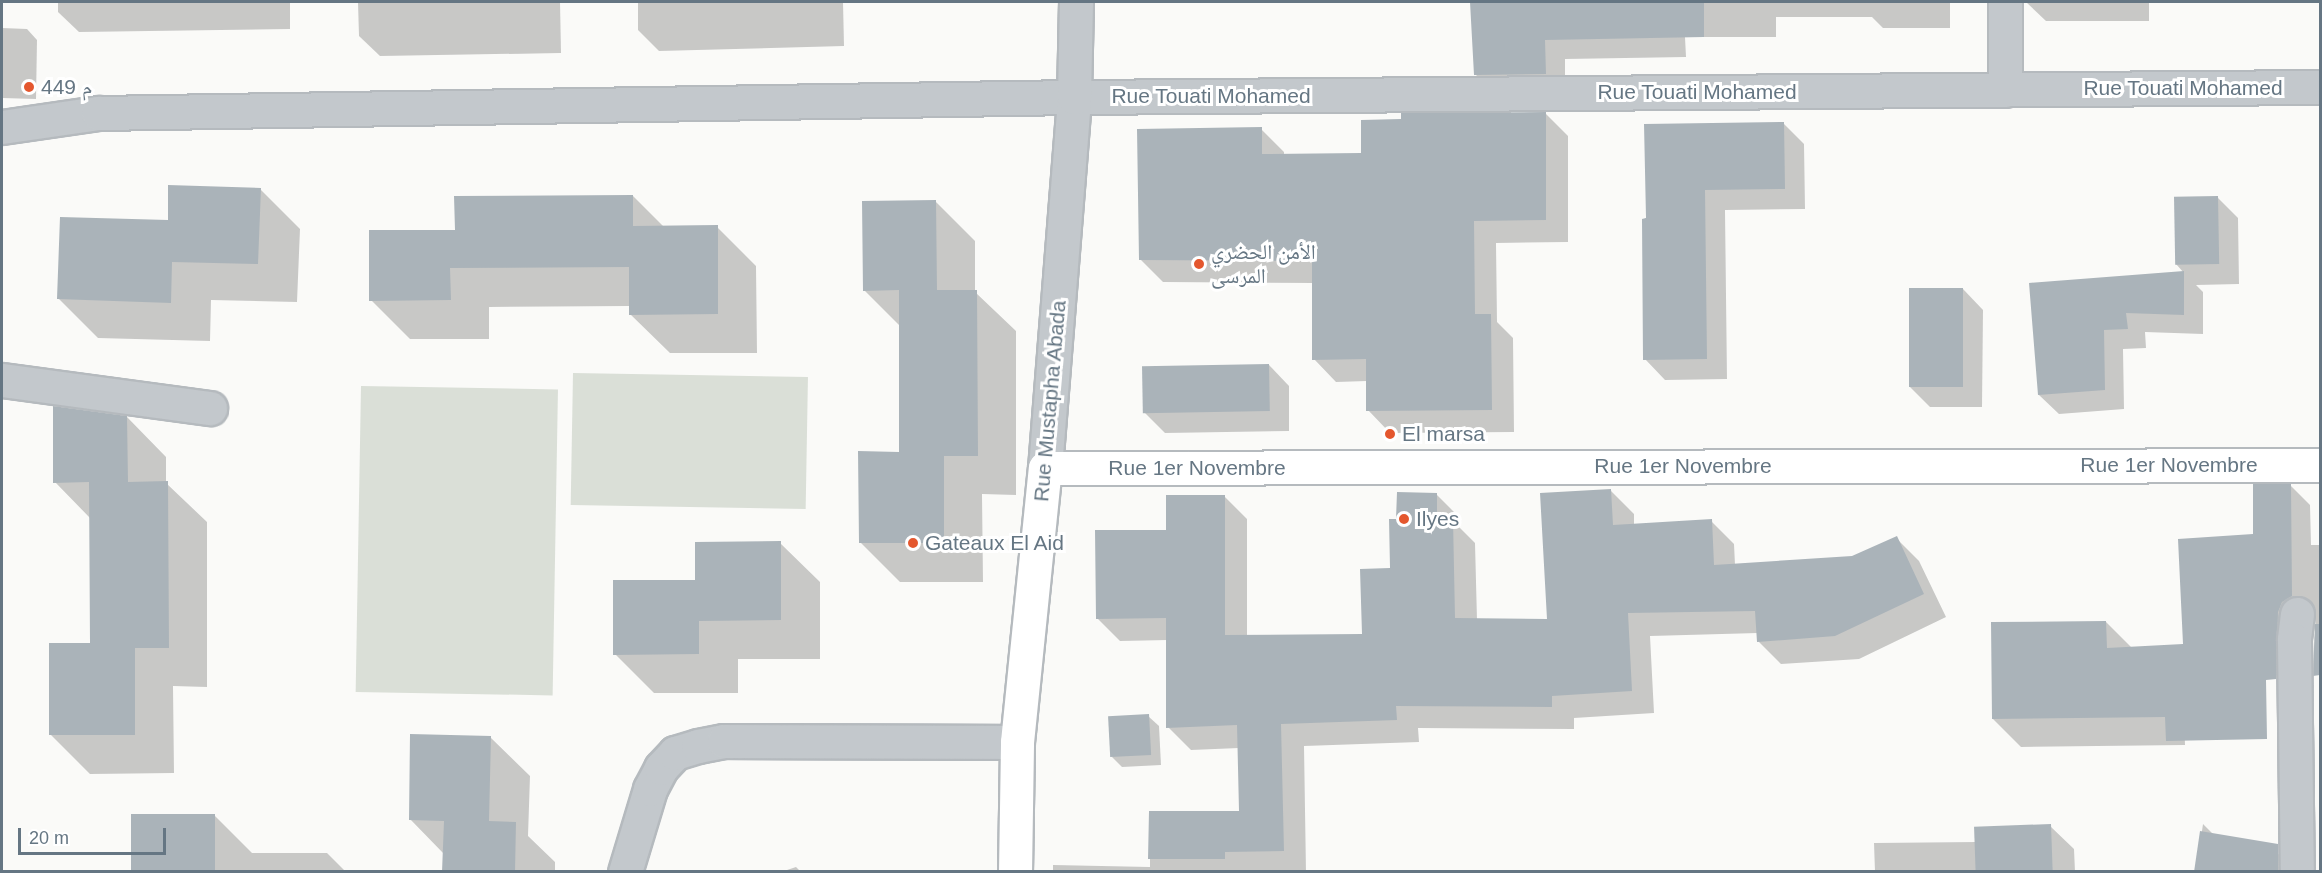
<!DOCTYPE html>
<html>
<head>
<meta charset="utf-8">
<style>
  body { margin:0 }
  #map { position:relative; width:2322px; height:873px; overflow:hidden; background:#fafaf8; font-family:Helvetica,"Noto Naskh Arabic",sans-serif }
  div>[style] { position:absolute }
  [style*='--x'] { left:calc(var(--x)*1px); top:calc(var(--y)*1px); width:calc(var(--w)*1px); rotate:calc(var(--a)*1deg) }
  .green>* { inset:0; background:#dadfd7; transform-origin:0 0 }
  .shadow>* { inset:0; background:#0003 }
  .building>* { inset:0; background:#aab3b9; transform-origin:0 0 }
  .roads { filter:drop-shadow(2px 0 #b5babe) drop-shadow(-2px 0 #b5babe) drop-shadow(0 2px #b5babe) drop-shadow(0 -2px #b5babe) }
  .minor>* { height:33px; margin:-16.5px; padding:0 16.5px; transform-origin:16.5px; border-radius:16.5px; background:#c3c8cc }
  .major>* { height:33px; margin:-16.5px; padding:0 16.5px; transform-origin:16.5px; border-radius:16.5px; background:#fff }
  .dots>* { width:16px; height:16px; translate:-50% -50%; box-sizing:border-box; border:3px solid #fff; border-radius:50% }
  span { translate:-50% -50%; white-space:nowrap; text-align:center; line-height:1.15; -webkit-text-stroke:6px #fff; paint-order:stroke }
  .poi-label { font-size:21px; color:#657683 }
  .left { translate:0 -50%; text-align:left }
  .street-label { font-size:21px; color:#657683 }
  .frame { position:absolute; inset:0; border:3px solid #657683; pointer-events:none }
  .scale { position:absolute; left:18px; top:828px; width:148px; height:27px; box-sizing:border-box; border:3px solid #657683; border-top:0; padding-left:8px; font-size:18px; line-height:21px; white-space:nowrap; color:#657683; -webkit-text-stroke:4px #fff; paint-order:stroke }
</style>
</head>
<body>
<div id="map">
  <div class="green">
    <div style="left:573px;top:373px;width:235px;height:132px;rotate:1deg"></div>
    <div style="left:361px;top:386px;width:197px;height:306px;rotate:1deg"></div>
  </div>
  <div class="shadow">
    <div style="clip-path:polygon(58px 2px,290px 2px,290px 29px,79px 32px,58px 12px)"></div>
    <div style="clip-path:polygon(358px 2px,560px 2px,561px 53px,380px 56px,359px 36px)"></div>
    <div style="clip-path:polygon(638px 2px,843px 2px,844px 46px,659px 51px,638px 30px)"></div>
    <div style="clip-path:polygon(1472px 2px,1950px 2px,1950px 28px,1883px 28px,1872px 17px,1776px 17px,1776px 37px,1685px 37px,1686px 57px,1565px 59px,1565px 94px,1495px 94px,1475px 74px)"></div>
    <div style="clip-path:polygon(2026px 2px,2149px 2px,2149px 21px,2046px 21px)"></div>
    <div style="clip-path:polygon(2px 28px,27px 29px,37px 40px,36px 99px,2px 98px)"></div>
    <div style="clip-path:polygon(1545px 113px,1568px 136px,1568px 242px,1496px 243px,1497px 322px,1513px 338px,1514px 432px,1390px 433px,1368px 410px,1367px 381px,1336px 382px,1314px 359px,1313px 283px,1163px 282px,1140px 259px,1261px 129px,1284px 152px,1284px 155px,1363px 154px)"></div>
    <div style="clip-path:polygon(1784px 124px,1804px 144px,1805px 209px,1725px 210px,1727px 379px,1665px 380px,1645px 359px,1643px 220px)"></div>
    <div style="clip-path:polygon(260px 189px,300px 229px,297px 302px,211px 300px,210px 341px,98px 338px,59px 299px,169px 221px)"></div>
    <div style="clip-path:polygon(633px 196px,664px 227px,717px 227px,756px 266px,757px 353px,670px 353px,630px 314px,630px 306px,489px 307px,489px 339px,410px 339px,371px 300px,456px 231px)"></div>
    <div style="clip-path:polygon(2217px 197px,2238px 218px,2239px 284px,2196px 285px,2203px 292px,2203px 334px,2145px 332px,2146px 348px,2123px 349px,2124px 409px,2059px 414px,2039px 395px,2031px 284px,2184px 273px,2176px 264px)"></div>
    <div style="clip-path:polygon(936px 202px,975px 241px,975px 292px,1016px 331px,1016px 495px,982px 494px,983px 582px,900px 582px,861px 543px,901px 453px,901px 327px,864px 290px)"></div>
    <div style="clip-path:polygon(1963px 289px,1983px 310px,1982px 407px,1930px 407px,1909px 386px)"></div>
    <div style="clip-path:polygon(1269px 365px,1289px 386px,1289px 431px,1165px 433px,1144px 412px)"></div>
    <div style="clip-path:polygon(127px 417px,166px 457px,166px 483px,207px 522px,207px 687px,173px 686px,174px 773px,90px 774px,51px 735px,91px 644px,90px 518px,55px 482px)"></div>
    <div style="clip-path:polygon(2290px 485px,2310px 505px,2311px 545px,2320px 545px,2320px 657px,2314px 651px,2316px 615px,2309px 616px,2295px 674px,2205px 680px,2254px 536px)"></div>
    <div style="clip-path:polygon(1611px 491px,1634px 514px,1634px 525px,1711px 521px,1734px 544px,1735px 565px,1853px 558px,1896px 538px,1919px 561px,1946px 617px,1859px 659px,1781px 664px,1758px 641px,1758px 633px,1650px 636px,1654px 713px,1574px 718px,1574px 729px,1418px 728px,1419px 742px,1304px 746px,1306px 872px,1053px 872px,1053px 865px,1150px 867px,1150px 813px,1240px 812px,1239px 748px,1191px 750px,1168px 727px,1168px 640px,1120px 641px,1097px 618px,1168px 531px,1224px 496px,1247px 519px,1247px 637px,1364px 635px,1391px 569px,1397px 521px,1436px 494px,1459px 517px,1459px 527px,1475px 543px,1477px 620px,1549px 620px)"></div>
    <div style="clip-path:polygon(780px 543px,820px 582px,820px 659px,738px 659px,738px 693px,654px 693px,615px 654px,697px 581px)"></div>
    <div style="clip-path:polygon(2106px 622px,2132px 648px,2183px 675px,2185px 745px,2021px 747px,1993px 719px)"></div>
    <div style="clip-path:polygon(1148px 716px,1159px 726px,1161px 765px,1122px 767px,1112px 757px)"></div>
    <div style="clip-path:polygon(490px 737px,530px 776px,528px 836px,555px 862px,555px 872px,444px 872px,444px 854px,410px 819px)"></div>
    <div style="clip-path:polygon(215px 816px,252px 853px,327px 853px,346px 872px,134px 872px)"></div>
    <div style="clip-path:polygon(2203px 824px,2214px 835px,2267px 843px,2288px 863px,2286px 872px,2196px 872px)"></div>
    <div style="clip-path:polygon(2050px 826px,2074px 849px,2075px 872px,1875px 872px,1874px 843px,1976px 842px)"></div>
    <div style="clip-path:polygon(796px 867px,801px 872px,781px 872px)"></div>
  </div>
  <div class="building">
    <div style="clip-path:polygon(1470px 2px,1704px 2px,1704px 37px,1545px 40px,1546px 74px,1474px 75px)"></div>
    <div style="clip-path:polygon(1546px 112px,1546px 220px,1474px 221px,1475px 314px,1491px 314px,1492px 410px,1366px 411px,1366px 359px,1312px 360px,1312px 261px,1139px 260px,1137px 129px,1262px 127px,1262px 154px,1361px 153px,1361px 120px,1401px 119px,1401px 113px)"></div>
    <div style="clip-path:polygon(1784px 122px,1785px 189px,1705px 190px,1707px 359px,1643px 360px,1642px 219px,1646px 218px,1644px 124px)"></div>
    <div style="clip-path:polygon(168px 185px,261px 188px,258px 264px,172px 262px,171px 303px,57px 299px,60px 217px,168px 220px)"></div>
    <div style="clip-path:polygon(633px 195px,633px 226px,718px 225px,718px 314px,629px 315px,629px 267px,450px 268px,451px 300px,369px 301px,369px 230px,455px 230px,454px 196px)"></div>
    <div style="left:2218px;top:196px;width:68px;height:44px;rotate:89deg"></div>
    <div style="clip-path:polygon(936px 200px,937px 290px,977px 290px,978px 456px,944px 456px,944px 543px,859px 543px,858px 451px,899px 452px,899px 290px,863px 291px,862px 201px)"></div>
    <div style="clip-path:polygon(2184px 271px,2184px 315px,2126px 313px,2128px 329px,2104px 330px,2105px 390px,2038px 395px,2029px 283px)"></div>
    <div style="left:1909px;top:288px;width:54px;height:99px"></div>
    <div style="left:1269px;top:364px;width:47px;height:127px;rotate:89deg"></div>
    <div style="clip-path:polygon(53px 406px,127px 416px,128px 482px,168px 481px,169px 648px,135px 648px,135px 735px,49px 735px,49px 643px,90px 643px,89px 482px,53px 483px)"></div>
    <div style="clip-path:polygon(2253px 484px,2291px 484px,2292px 596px,2282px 602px,2278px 612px,2276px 679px,2266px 680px,2267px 739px,2166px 741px,2165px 717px,1992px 719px,1991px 622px,2106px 621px,2107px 648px,2183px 644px,2178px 539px,2253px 534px)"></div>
    <div style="clip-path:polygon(1611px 489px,1613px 525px,1712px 519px,1714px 565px,1852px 556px,1897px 536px,1924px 594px,1835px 636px,1757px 642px,1755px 611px,1628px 613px,1632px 691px,1552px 696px,1552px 707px,1396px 706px,1397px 720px,1281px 724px,1284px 851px,1225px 852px,1225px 859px,1148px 859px,1149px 811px,1239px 811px,1237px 725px,1166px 728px,1166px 618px,1096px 619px,1095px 530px,1166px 530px,1166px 495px,1225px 495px,1225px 635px,1362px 634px,1360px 569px,1390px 568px,1389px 519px,1396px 519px,1397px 492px,1437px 493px,1437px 519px,1453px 519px,1455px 618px,1547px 619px,1540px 493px)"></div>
    <div style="clip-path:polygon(781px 541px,781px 620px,699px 621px,699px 654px,613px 655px,613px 580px,695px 580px,695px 542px)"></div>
    <div style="clip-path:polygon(2315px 624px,2320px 624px,2320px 675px,2313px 676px)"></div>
    <div style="left:1149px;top:714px;width:41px;height:41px;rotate:87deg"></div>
    <div style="clip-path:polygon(410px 734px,491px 736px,489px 821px,516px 822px,515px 872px,442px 872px,444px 821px,409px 820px)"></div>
    <div style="left:215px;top:814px;width:58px;height:84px;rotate:90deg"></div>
    <div style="left:2051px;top:824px;width:48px;height:77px;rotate:88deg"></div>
    <div style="clip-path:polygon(2200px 831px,2278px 844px,2278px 872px,2194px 872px)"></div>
  </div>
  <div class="roads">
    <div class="minor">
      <div style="--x:2005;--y:90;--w:88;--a:-90"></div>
      <div style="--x:2;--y:127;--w:97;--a:-8.3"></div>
      <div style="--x:98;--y:113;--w:976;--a:-0.94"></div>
      <div style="--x:1074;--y:97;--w:1246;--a:-0.46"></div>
      <div style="--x:2;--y:380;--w:210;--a:7.7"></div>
      <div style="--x:1045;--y:468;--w:372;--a:-85.5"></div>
      <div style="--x:1074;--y:97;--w:95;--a:-88.8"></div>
      <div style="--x:2297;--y:614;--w:26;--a:97"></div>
      <div style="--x:2294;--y:640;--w:232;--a:89.3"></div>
      <div style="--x:625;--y:872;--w:87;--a:-73.2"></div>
      <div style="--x:650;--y:789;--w:24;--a:-62"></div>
      <div style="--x:661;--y:768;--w:21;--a:-47"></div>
      <div style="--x:675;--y:753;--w:24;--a:-17"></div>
      <div style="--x:698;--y:746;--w:26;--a:-11"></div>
      <div style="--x:724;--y:741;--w:293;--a:0.2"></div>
    </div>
    <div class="major">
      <div style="--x:1015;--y:872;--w:130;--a:-89.1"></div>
      <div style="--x:1017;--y:742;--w:275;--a:-84.2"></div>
      <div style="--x:1045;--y:468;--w:1275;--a:-0.13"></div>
    </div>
  </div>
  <div class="dots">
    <div style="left:29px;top:87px;background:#e4572e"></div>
    <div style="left:1199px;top:264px;background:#e4572e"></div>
    <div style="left:1390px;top:434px;background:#e4572e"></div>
    <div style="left:1404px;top:519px;background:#e4572e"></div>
    <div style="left:913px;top:543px;background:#e4572e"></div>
  </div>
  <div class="poi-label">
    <span class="left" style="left:41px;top:87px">م 449</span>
    <span class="left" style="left:1211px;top:264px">الأمن الحضري<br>المرسى</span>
    <span class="left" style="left:1402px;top:434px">El marsa</span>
    <span class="left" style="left:1416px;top:519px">Ilyes</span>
    <span class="left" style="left:925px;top:543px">Gateaux El Aid</span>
  </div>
  <div class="street-label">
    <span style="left:2183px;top:88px">Rue Touati Mohamed</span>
    <span style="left:1697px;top:92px">Rue Touati Mohamed</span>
    <span style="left:1211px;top:96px">Rue Touati Mohamed</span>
    <span style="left:1050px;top:401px;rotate:-85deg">Rue Mustapha Abada</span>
    <span style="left:2169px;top:465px">Rue 1er Novembre</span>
    <span style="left:1683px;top:466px">Rue 1er Novembre</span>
    <span style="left:1197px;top:468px">Rue 1er Novembre</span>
  </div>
  <div class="frame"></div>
  <div class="scale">20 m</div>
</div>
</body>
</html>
